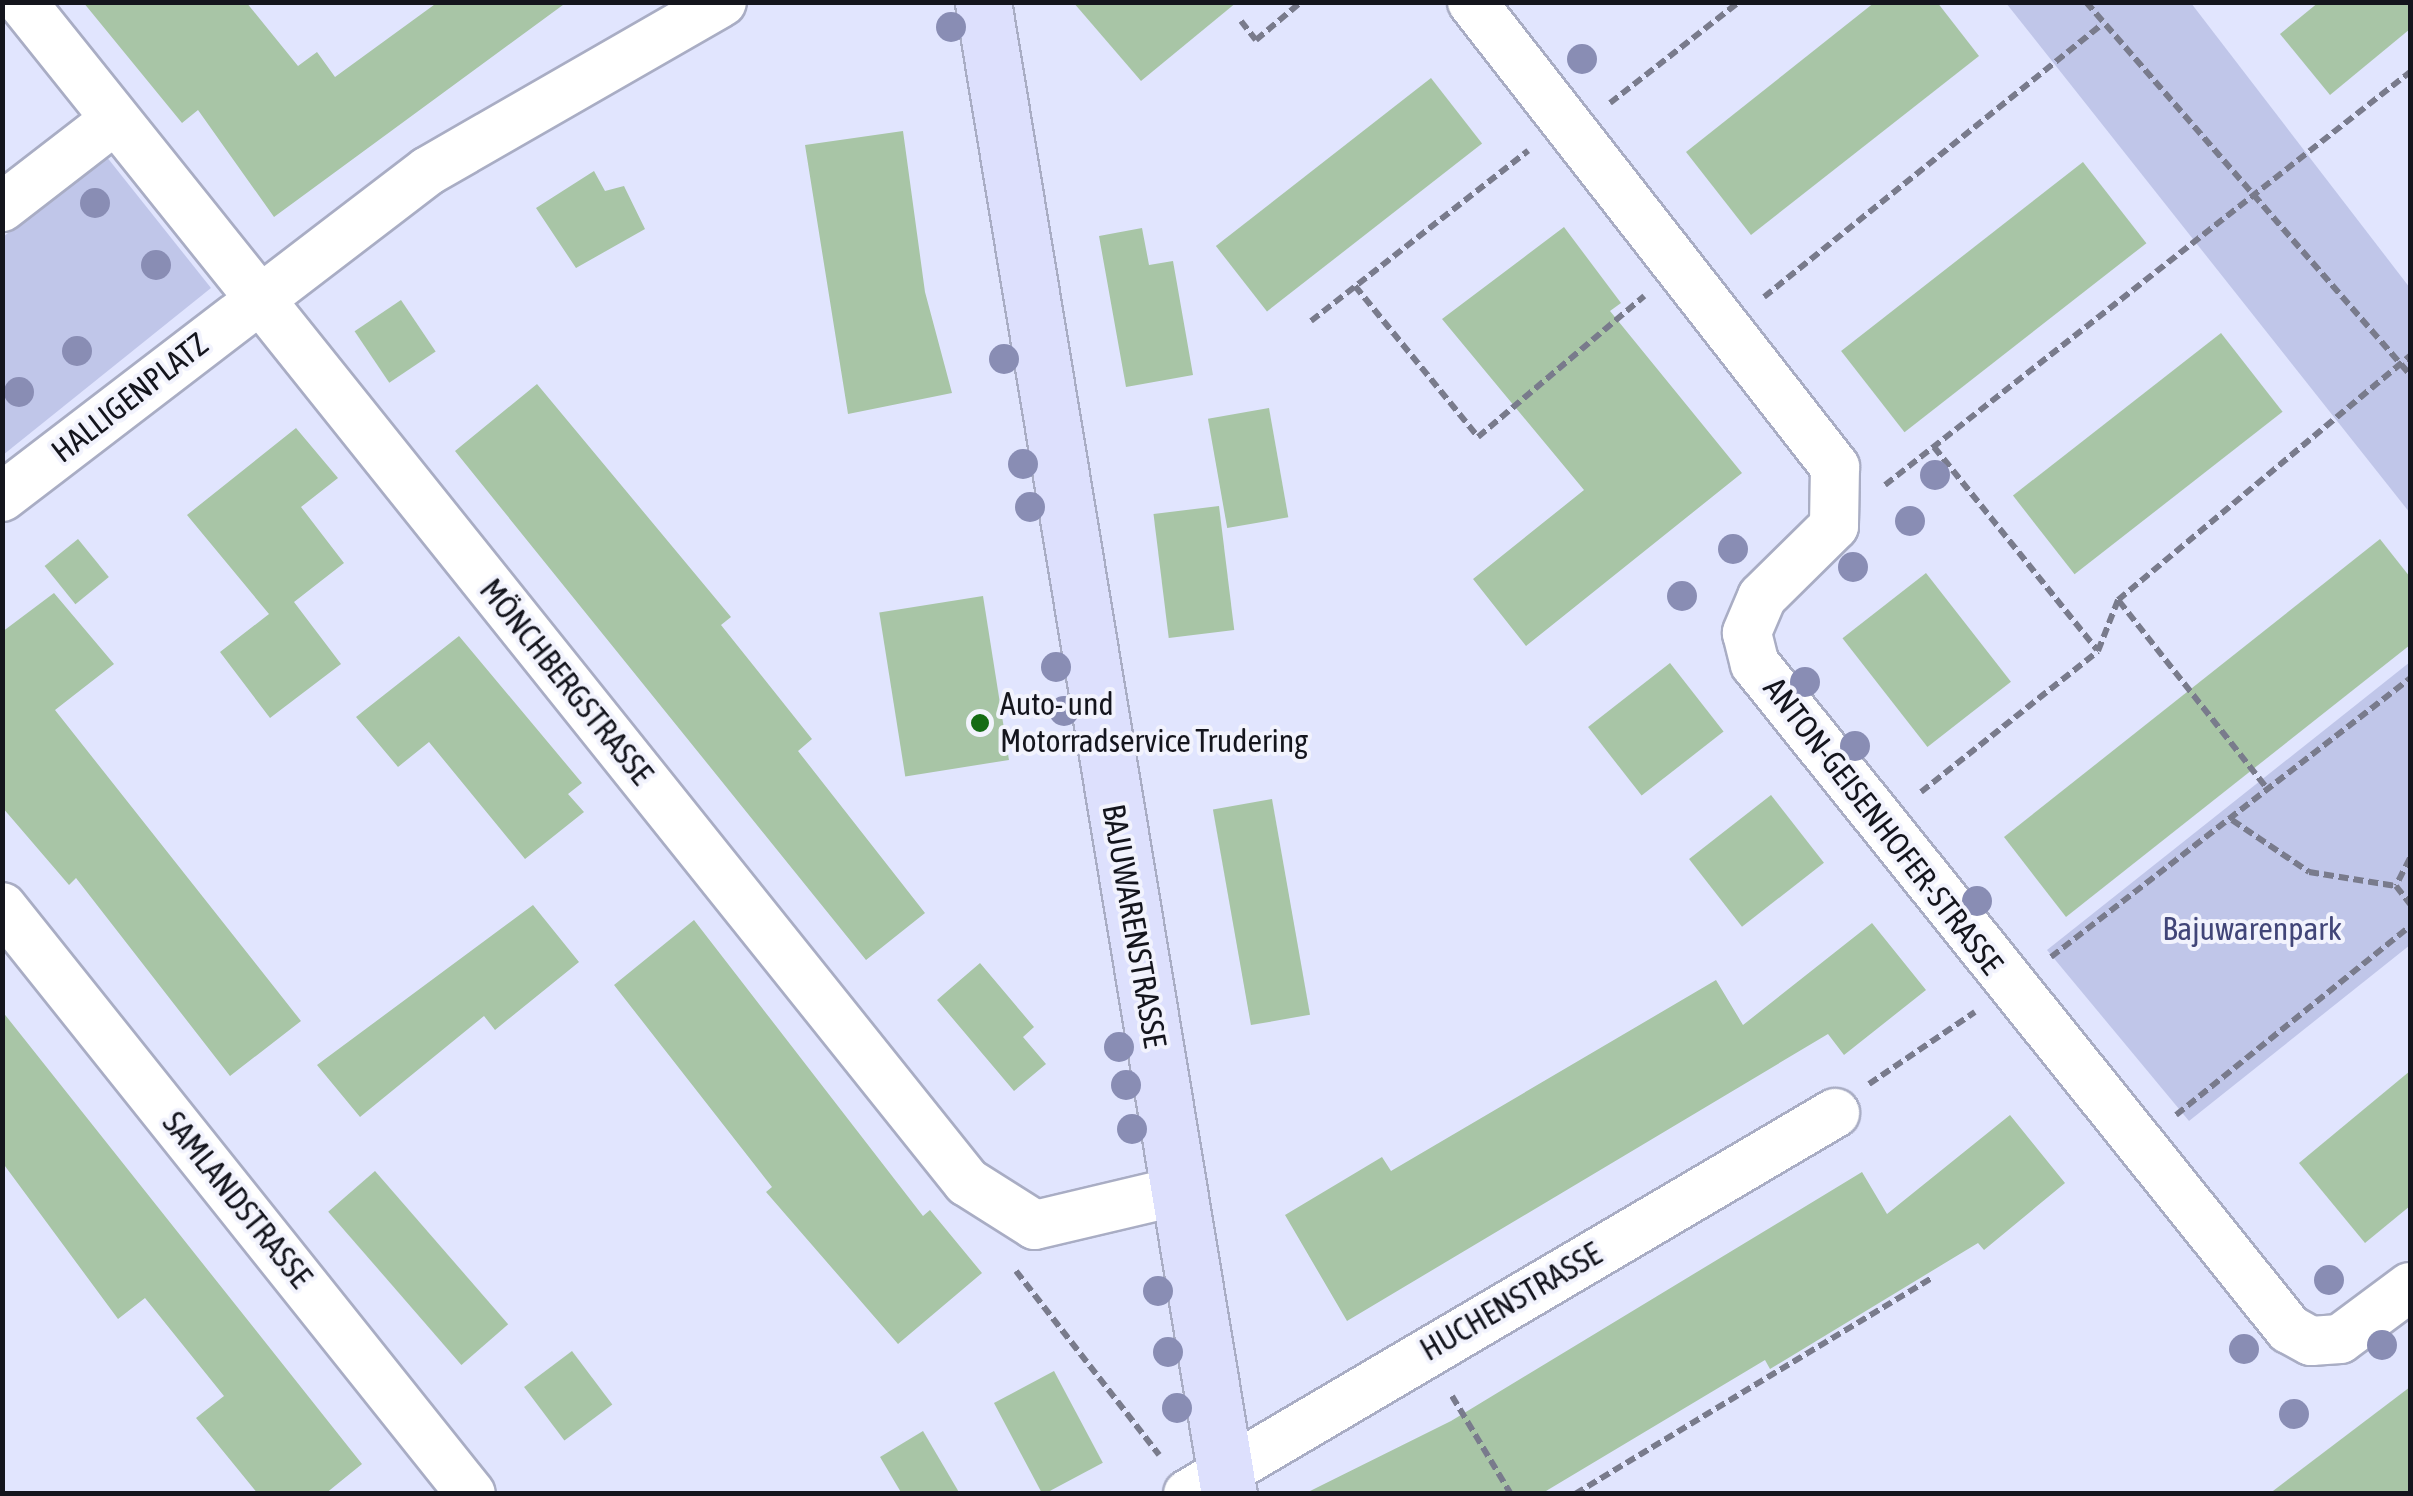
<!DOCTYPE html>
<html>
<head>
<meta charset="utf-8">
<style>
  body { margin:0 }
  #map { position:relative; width:2413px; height:1496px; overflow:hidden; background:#e1e5fe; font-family:"Asap Condensed",sans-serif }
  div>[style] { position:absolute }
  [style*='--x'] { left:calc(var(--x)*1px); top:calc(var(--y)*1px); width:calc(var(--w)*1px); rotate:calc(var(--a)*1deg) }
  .green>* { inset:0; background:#c0c6e9 }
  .building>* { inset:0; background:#a8c5a6; transform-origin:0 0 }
  .path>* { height:6px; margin-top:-3px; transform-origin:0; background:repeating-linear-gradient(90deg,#797b8c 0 10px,transparent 0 15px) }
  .roads { filter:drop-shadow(2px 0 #a9adc4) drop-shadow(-2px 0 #a9adc4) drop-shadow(0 2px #a9adc4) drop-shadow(0 -2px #a9adc4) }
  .street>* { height:48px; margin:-24px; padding:0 24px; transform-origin:24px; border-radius:24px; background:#fff }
  .secondary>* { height:55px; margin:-27.5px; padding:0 27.5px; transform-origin:27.5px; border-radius:27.5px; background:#dde0fd }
  .trees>* { width:30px; height:30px; margin:-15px; border-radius:50%; background:#898db4 }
  .dots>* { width:28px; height:28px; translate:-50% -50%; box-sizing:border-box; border:5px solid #f2f3fd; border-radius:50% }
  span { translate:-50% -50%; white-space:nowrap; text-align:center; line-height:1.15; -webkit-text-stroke:8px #f2f3fd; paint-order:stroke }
  .street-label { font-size:32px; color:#14151d }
  .poi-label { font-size:32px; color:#14151d }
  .left { translate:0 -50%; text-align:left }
  .park-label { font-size:32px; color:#414578 }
  .frame { position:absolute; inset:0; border:5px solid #14151d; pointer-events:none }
</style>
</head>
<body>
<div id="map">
  <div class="green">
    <div style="clip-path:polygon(2006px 3px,2191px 3px,2410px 288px,2410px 513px)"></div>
    <div style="clip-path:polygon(106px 156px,211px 288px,3px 455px,3px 237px)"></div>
    <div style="clip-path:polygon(2410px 662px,2410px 945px,2189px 1121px,2047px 950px)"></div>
  </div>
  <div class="building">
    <div style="clip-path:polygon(83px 2px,246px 2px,298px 66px,317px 52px,335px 77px,438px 2px,567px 2px,274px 217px,198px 110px,182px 123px)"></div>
    <div style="clip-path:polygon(1073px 2px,1237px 2px,1141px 81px)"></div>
    <div style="clip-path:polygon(1875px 2px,1937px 2px,1979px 56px,1751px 235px,1686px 152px)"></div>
    <div style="clip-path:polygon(2319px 2px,2410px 2px,2410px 29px,2330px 95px,2280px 34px)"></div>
    <div style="left:1431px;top:78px;width:83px;height:273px;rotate:52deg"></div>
    <div style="clip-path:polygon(903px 131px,925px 292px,952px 393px,848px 414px,805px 145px)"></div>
    <div style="left:2083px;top:162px;width:103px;height:307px;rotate:52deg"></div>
    <div style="clip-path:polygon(594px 171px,605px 191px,624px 186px,645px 229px,576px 268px,536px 208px)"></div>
    <div style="clip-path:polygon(1564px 227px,1621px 303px,1610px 311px,1742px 473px,1526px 646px,1473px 579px,1584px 490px,1442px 319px)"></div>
    <div style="clip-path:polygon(1142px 228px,1149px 265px,1173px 261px,1193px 375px,1126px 387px,1099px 236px)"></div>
    <div style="left:401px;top:300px;width:62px;height:56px;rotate:56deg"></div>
    <div style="left:2221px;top:333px;width:100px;height:264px;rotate:52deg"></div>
    <div style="clip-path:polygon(537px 384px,731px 617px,721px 625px,812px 739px,798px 751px,925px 913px,866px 960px,455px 451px)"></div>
    <div style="left:1269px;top:408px;width:111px;height:62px;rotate:80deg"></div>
    <div style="clip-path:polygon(296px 428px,338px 478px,301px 507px,344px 563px,294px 602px,341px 664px,270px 718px,220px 652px,269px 614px,187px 515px)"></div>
    <div style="left:1219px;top:506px;width:125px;height:66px;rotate:83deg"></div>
    <div style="left:78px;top:539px;width:49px;height:43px;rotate:51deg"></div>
    <div style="clip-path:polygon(2380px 539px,2410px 577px,2410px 645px,2066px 917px,2004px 837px)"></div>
    <div style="left:1926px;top:573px;width:138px;height:106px;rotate:52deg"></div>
    <div style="clip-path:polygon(54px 593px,114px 664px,55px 710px,301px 1021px,230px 1076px,76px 878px,69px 885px,2px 807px,2px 632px)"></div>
    <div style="left:983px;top:596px;width:166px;height:105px;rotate:81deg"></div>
    <div style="clip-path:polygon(459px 636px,582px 783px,568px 794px,584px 812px,525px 859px,429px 742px,398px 767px,356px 717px)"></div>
    <div style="left:1670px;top:663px;width:87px;height:104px;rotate:52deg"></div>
    <div style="left:1771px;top:795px;width:86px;height:104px;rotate:52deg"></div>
    <div style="left:1272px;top:799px;width:219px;height:60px;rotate:80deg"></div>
    <div style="clip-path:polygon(533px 905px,579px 962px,495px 1030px,484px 1016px,360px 1117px,317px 1065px)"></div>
    <div style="clip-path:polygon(694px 920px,923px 1216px,930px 1210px,982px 1273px,898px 1344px,766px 1192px,772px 1187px,614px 985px)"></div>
    <div style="clip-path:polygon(1872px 923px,1926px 990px,1844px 1055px,1828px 1034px,1347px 1321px,1285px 1215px,1382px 1157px,1391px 1171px,1716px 980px,1743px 1025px)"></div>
    <div style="clip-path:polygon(980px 963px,1034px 1027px,1023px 1037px,1046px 1064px,1014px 1091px,937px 1000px)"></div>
    <div style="clip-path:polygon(2px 1011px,362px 1464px,325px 1494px,258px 1494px,196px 1418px,224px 1396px,145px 1298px,118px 1319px,2px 1162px)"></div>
    <div style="clip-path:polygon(2410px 1071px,2410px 1206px,2365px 1243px,2299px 1163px)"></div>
    <div style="clip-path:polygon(2010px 1115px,2065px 1183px,1984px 1250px,1978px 1243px,1770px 1369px,1765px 1360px,1541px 1494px,1304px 1494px,1451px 1421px,1862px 1172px,1887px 1214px)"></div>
    <div style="left:375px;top:1171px;width:203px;height:62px;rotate:49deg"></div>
    <div style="left:572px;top:1351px;width:67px;height:60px;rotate:53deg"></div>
    <div style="left:1054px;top:1371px;width:104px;height:68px;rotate:62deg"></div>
    <div style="clip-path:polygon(2410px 1387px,2410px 1494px,2269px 1494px)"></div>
    <div style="clip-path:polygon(923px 1431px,960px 1494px,902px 1494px,880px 1457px)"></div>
  </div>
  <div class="path">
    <div style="--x:2086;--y:2;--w:494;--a:49"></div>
    <div style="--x:1241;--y:21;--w:24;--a:52"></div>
    <div style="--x:1256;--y:40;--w:59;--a:-40.2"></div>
    <div style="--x:1610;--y:103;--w:164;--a:-38.1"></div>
    <div style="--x:1355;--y:286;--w:195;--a:50.8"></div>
    <div style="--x:1478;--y:437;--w:218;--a:-40.3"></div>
    <div style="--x:1764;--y:297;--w:433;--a:-38.9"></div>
    <div style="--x:1311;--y:321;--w:276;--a:-38.1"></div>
    <div style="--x:1934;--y:447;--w:260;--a:51.2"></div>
    <div style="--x:1885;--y:485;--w:668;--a:-38.19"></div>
    <div style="--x:2119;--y:601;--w:242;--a:51.7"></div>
    <div style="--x:1921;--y:792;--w:226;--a:-38.5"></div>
    <div style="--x:2098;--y:651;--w:55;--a:-68.6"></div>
    <div style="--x:2118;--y:600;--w:381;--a:-39.9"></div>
    <div style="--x:2232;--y:820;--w:93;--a:34"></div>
    <div style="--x:2309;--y:872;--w:88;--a:9.1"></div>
    <div style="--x:2410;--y:858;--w:31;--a:117"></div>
    <div style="--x:2396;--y:886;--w:23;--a:52"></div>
    <div style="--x:2051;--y:957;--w:454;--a:-37.8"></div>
    <div style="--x:1869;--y:1084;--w:128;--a:-34.2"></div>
    <div style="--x:2176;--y:1115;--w:301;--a:-38.9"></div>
    <div style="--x:1016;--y:1271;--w:233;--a:52.1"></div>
    <div style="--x:1452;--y:1396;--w:114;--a:59"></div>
    <div style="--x:1575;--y:1494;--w:419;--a:-31.2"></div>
  </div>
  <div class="roads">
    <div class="street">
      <div style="--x:22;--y:2;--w:1512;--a:51.31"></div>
      <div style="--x:967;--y:1182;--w:80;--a:32.3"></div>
      <div style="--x:1035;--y:1225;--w:148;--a:-13.3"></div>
      <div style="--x:1472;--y:2;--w:590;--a:52.02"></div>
      <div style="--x:1835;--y:467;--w:59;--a:91"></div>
      <div style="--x:1834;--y:526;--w:101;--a:135.4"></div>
      <div style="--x:1762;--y:597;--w:39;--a:113"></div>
      <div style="--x:1747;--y:633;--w:32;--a:76"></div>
      <div style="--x:1755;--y:664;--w:853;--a:51.24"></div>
      <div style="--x:2289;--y:1329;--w:25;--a:29"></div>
      <div style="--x:2311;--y:1341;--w:29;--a:-4"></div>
      <div style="--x:2340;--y:1339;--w:87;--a:-36.6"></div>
      <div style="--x:2;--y:207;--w:139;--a:-37.7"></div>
      <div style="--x:2;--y:497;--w:536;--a:-37.43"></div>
      <div style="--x:428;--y:171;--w:339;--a:-29.9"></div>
      <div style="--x:2;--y:907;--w:751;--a:51.38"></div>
      <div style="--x:1188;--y:1494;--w:751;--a:-30.49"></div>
    </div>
    <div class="secondary">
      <div style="--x:983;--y:2;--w:1512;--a:80.64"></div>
    </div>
  </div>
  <div class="trees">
    <div style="left:951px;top:27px"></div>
    <div style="left:1582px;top:59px"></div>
    <div style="left:95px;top:203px"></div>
    <div style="left:156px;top:265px"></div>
    <div style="left:77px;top:351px"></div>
    <div style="left:1004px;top:359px"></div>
    <div style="left:19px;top:392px"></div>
    <div style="left:1023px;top:464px"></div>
    <div style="left:1935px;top:475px"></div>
    <div style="left:1030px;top:507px"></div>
    <div style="left:1910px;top:521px"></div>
    <div style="left:1733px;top:549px"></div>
    <div style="left:1853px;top:567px"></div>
    <div style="left:1682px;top:596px"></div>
    <div style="left:1056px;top:667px"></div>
    <div style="left:1805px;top:682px"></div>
    <div style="left:1064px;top:711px"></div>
    <div style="left:1855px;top:746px"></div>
    <div style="left:1977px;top:901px"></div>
    <div style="left:1119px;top:1047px"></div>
    <div style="left:1126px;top:1085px"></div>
    <div style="left:1132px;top:1129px"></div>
    <div style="left:2329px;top:1280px"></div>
    <div style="left:1158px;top:1291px"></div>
    <div style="left:2382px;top:1345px"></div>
    <div style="left:2244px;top:1349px"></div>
    <div style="left:1168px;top:1352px"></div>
    <div style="left:1177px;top:1408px"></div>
    <div style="left:2294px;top:1414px"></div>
  </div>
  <div class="dots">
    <div style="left:980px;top:723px;background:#146b14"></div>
  </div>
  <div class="street-label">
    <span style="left:130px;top:398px;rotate:-38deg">HALLIGENPLATZ</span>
    <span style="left:566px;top:682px;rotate:51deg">MÖNCHBERGSTRASSE</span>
    <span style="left:1883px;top:826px;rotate:52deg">ANTON-GEISENHOFER-STRASSE</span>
    <span style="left:1134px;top:926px;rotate:80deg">BAJUWARENSTRASSE</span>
    <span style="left:237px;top:1200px;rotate:51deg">SAMLANDSTRASSE</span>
    <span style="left:1511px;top:1302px;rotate:-30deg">HUCHENSTRASSE</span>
  </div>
  <div class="poi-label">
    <span class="left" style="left:1000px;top:723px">Auto- und<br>Motorradservice Trudering</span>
  </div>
  <div class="park-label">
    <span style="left:2252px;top:929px">Bajuwarenpark</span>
  </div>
  <div class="frame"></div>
</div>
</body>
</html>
